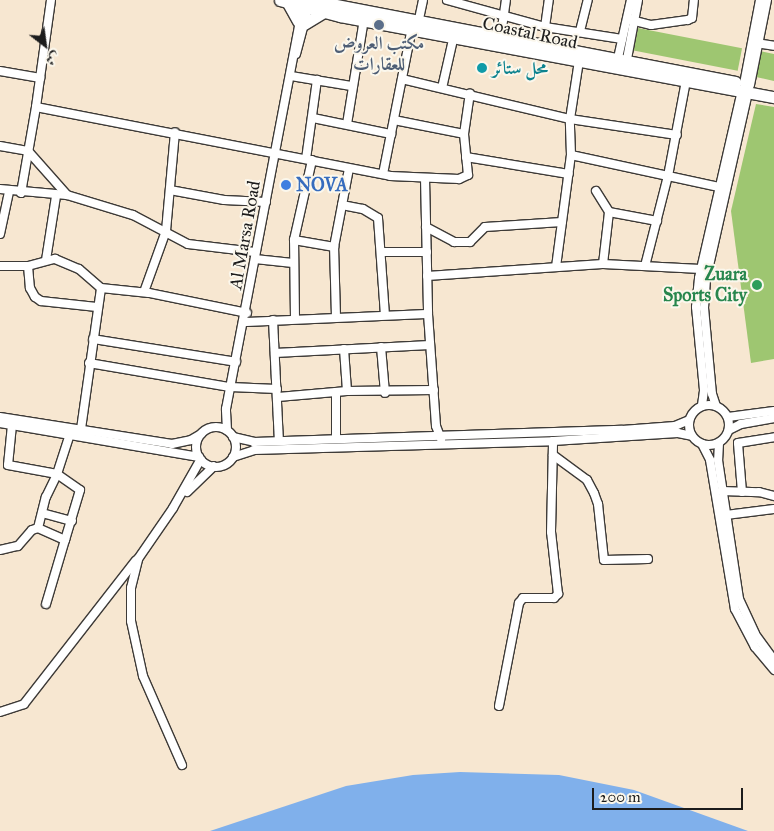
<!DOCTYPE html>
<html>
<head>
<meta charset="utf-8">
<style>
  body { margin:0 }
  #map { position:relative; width:774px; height:831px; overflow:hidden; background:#f7e7d1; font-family:"IM FELL Great Primer",Amiri,serif }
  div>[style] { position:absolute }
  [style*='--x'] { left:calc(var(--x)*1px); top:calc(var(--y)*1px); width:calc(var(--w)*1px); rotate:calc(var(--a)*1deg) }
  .green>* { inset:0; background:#9ec671; transform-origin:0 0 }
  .water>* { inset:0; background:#80b0eb }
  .roads { filter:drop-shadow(1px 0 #3d3a37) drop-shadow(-1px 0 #3d3a37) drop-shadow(0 1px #3d3a37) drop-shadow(0 -1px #3d3a37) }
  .minor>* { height:8px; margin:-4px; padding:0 4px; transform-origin:4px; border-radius:4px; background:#fff }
  .minor>.ring { margin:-4px; padding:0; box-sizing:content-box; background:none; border:8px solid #fff; border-radius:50% }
  .highway>* { height:11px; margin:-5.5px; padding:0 5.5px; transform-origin:5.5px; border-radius:5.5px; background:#fff }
  .dots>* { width:14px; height:14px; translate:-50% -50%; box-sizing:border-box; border:2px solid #fbf7ec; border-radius:50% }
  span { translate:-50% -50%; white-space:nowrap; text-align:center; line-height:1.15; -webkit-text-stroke:4px #fbf7ec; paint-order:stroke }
  .street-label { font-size:18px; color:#1c1c1c }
  .service-label { font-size:18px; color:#4e5e75; font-weight:700 }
  .culture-label { font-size:18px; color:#0d838f; font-weight:700 }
  .left { translate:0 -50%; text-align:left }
  .shop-label { font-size:18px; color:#366cbe; font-weight:700 }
  .leisure-label { font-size:18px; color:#27864d; font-weight:700 }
  .right { translate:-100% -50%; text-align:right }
  .north { position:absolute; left:20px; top:20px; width:50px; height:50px; -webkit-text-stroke:4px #fbf7ec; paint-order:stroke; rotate:150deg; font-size:14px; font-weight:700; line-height:20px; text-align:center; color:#1c1c1c }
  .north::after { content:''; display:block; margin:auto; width:18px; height:22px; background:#1c1c1c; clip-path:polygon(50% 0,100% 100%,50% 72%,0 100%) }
  .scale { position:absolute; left:592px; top:788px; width:151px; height:22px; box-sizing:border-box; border:2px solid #1c1c1c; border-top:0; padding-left:6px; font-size:15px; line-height:18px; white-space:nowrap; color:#1c1c1c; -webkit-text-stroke:4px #fbf7ec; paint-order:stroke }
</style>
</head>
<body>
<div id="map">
  <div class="green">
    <div style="left:638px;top:28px;width:106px;height:23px;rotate:11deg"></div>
    <div style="clip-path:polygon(760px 51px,774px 54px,774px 81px,756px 77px)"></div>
    <div style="clip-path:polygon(756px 104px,774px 107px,774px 359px,751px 363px,731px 211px)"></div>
  </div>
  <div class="water">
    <div style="clip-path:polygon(460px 772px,559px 775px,634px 790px,748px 831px,210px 831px,346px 786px,413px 775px)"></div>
  </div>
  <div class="roads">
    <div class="minor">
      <div style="--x:51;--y:0;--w:108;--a:98"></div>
      <div style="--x:36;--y:107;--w:361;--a:11"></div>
      <div style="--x:390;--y:176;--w:69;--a:2.5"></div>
      <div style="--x:459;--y:179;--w:10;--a:-24"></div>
      <div style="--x:468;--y:175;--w:41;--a:-95.6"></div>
      <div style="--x:464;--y:134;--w:41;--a:-81.7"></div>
      <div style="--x:447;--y:0;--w:102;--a:15.4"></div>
      <div style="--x:545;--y:27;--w:78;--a:8.9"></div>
      <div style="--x:419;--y:19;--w:19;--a:-78"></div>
      <div style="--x:627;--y:19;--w:25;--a:14"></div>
      <div style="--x:651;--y:25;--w:37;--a:-8"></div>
      <div style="--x:688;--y:20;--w:4;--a:-27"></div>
      <div style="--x:692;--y:18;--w:18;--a:-84"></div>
      <div style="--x:545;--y:27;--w:27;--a:-82"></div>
      <div style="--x:580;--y:31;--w:32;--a:-76"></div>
      <div style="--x:501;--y:35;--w:35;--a:-82"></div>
      <div style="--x:756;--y:43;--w:18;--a:9"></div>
      <div style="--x:296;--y:54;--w:51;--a:-75.1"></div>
      <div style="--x:618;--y:58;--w:59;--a:-77.4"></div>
      <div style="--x:627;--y:59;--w:60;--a:-79.4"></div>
      <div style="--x:0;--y:71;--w:41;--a:9.9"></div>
      <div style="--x:291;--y:76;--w:61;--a:9.5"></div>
      <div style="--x:402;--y:79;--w:173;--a:13.4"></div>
      <div style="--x:570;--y:119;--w:108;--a:8.5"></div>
      <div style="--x:744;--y:84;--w:86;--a:-79.2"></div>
      <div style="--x:750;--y:85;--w:87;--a:-78.7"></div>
      <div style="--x:442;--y:88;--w:54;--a:-77.2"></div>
      <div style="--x:313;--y:118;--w:80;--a:11.6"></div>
      <div style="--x:394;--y:120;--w:71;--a:11.3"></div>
      <div style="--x:347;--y:124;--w:106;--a:-80.8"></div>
      <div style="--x:0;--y:146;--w:28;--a:10"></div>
      <div style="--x:28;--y:151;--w:59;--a:48.4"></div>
      <div style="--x:571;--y:155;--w:156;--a:12.2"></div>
      <div style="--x:466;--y:157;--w:104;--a:9.4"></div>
      <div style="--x:306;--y:159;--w:80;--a:-82.1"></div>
      <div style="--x:383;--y:174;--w:150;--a:-78.8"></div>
      <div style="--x:425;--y:178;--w:136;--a:88.7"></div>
      <div style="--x:428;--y:314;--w:112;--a:85.9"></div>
      <div style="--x:436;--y:426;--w:14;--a:69"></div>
      <div style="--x:0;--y:189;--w:67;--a:5.1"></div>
      <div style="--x:67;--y:195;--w:69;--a:16.9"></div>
      <div style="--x:133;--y:215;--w:62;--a:27.8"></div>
      <div style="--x:188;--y:244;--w:67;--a:6.8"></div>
      <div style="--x:170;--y:190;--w:55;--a:10.5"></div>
      <div style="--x:224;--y:200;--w:42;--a:2.7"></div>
      <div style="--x:596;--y:191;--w:25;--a:58"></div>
      <div style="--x:609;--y:212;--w:49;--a:10.6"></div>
      <div style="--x:21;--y:193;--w:87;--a:-80.1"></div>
      <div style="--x:342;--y:205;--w:21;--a:11"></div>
      <div style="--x:363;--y:209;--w:17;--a:31"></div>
      <div style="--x:378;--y:218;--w:97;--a:85.9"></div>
      <div style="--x:426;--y:227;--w:32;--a:28"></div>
      <div style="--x:454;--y:242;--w:16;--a:0"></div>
      <div style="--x:470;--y:242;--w:21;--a:-45"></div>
      <div style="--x:485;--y:227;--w:77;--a:-3.7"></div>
      <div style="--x:0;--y:234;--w:43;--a:-77.9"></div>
      <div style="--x:294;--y:240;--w:41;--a:9.9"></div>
      <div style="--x:381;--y:252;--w:46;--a:0"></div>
      <div style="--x:255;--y:259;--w:38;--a:6"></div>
      <div style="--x:46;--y:260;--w:65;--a:-81.1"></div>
      <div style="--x:603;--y:264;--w:52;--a:-83.4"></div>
      <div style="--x:0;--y:266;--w:28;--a:0"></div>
      <div style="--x:28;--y:266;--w:28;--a:-15"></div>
      <div style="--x:55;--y:259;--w:26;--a:23"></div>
      <div style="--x:79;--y:269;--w:29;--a:41"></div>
      <div style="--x:28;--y:266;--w:22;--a:85"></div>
      <div style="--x:30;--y:288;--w:10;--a:61"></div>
      <div style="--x:35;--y:297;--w:7;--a:34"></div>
      <div style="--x:41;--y:301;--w:56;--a:6.1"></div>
      <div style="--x:645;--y:266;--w:93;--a:-75.7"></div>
      <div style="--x:668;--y:176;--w:97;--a:-79.3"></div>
      <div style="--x:556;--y:267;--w:113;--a:-82.4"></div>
      <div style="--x:571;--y:155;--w:36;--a:-92"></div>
      <div style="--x:570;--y:119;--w:59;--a:-81.2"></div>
      <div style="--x:427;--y:276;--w:176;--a:-3.9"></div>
      <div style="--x:603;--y:264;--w:98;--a:2.9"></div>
      <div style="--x:144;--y:292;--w:65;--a:-70.2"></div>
      <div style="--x:166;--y:231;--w:99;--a:-84.8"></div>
      <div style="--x:336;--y:317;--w:70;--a:-91.6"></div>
      <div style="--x:334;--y:247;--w:80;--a:-79.2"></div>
      <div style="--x:295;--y:319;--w:79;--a:-90.7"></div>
      <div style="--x:294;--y:240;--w:82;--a:-77.3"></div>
      <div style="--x:273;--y:320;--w:121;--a:87.2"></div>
      <div style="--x:245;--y:322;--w:183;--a:-2.5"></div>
      <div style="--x:93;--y:339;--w:145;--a:9.1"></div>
      <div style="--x:381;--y:347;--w:46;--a:85"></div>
      <div style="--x:344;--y:349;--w:42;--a:85.9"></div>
      <div style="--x:275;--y:353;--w:155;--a:-3"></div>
      <div style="--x:89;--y:363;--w:143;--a:9.7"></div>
      <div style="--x:230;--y:387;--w:47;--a:2.4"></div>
      <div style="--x:336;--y:392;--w:47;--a:90"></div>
      <div style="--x:278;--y:397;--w:69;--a:-5"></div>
      <div style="--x:347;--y:391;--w:87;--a:-0.7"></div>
      <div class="ring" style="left:689px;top:405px;width:32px;height:32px"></div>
      <div style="--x:702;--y:405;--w:15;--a:-82"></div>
      <div style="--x:704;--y:390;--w:83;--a:-95.5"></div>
      <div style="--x:696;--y:307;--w:29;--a:-84"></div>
      <div style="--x:699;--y:278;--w:192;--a:-77.1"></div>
      <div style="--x:716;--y:406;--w:13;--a:-108"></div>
      <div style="--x:712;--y:394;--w:86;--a:-95.3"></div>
      <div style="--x:704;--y:308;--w:29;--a:-86"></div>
      <div style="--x:706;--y:279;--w:192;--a:-77.3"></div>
      <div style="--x:0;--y:417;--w:174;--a:8.9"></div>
      <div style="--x:172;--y:444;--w:19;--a:-12"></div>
      <div style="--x:191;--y:440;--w:12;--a:-31"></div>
      <div style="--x:728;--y:417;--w:46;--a:-7.4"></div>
      <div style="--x:0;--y:423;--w:202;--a:9.7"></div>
      <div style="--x:12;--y:425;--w:40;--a:95.7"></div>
      <div style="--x:8;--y:465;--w:50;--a:10.4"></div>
      <div style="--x:57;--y:474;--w:28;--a:35"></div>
      <div style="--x:80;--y:490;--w:52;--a:106.7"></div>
      <div style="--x:65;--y:540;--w:30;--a:-156"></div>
      <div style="--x:38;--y:528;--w:32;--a:-76"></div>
      <div style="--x:46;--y:497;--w:25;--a:-64"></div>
      <div style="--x:57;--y:474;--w:42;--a:-72"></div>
      <div class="ring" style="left:196px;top:427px;width:32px;height:32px"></div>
      <div style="--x:227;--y:430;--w:21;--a:-93"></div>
      <div style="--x:226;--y:409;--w:414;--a:-79.2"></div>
      <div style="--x:729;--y:430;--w:13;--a:-27"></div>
      <div style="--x:741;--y:424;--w:34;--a:-10"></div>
      <div style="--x:80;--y:436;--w:149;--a:-81.9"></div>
      <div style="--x:101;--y:288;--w:48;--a:5.9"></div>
      <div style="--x:149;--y:293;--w:100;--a:11.5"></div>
      <div style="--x:233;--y:437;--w:22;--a:13"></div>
      <div style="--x:254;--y:442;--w:368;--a:-1.9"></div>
      <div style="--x:622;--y:430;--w:53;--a:-4.3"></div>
      <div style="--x:675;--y:426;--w:15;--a:-23"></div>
      <div style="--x:719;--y:443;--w:17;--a:93"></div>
      <div style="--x:718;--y:460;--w:141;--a:81.4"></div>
      <div style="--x:739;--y:599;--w:38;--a:65"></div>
      <div style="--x:755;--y:634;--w:32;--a:54"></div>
      <div style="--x:702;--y:444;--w:18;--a:63"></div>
      <div style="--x:710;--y:460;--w:151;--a:80.5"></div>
      <div style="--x:735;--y:609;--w:43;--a:62.2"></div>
      <div style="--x:755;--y:647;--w:30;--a:50"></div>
      <div style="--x:553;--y:455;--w:42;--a:36.3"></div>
      <div style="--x:587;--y:480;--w:15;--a:62"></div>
      <div style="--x:594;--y:493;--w:12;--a:70"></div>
      <div style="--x:598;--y:504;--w:56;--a:83.9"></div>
      <div style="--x:604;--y:560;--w:44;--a:-1.3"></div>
      <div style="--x:233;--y:457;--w:22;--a:-18"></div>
      <div style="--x:254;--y:450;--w:299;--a:-1.7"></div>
      <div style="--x:553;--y:441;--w:125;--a:-3.7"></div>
      <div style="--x:678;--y:433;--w:14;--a:12"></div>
      <div style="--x:722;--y:491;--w:37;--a:2"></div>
      <div style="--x:759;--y:492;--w:16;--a:15"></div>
      <div style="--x:187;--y:492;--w:37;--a:-44"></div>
      <div style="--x:742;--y:492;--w:49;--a:-94.7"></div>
      <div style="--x:738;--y:443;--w:36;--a:-9"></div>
      <div style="--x:42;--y:513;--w:31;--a:15"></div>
      <div style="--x:726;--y:515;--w:48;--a:-7.1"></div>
      <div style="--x:0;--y:550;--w:18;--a:-13"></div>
      <div style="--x:18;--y:546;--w:21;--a:-49"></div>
      <div style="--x:32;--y:530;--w:6;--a:-18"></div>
      <div style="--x:46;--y:604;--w:67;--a:-73.5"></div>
      <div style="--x:499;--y:706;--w:105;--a:-79"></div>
      <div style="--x:519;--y:603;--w:6;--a:-51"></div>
      <div style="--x:523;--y:598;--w:31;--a:0"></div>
      <div style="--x:554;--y:598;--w:6;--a:-45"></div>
      <div style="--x:558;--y:594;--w:62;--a:-96.4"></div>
      <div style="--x:551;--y:532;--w:91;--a:-88.7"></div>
      <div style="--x:0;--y:712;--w:25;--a:-18"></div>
      <div style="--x:24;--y:704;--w:182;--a:-52.1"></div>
      <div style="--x:182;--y:765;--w:97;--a:-113.7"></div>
      <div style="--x:143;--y:676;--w:56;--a:-102.3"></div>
      <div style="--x:131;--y:621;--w:33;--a:-90"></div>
      <div style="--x:131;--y:588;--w:30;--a:-76"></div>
      <div style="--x:138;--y:559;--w:62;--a:-55.5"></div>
      <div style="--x:173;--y:508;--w:56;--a:-60.3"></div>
    </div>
    <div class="highway">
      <div style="--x:280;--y:0;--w:62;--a:14.9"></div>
      <div style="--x:340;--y:16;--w:441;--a:10.6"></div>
      <div style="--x:310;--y:0;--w:433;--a:10.9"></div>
      <div style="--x:288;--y:3;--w:21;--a:61"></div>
      <div style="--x:304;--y:24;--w:23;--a:-31"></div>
    </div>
  </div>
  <div class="dots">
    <div style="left:379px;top:25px;background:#5c6f8a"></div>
    <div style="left:482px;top:68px;background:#0f9aa8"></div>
    <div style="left:286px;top:185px;background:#3f7fe0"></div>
    <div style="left:757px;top:285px;background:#2e9e5b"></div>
  </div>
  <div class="street-label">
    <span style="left:530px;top:33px;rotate:12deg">Coastal Road</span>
    <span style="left:245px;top:235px;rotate:-80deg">Al Marsa Road</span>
  </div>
  <div class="service-label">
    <span style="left:379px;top:54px">مكتب العروض<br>للعقارات</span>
  </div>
  <div class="culture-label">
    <span class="left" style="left:492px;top:68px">محل ستائر</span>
  </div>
  <div class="shop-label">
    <span class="left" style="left:296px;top:185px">NOVA</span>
  </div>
  <div class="leisure-label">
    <span class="right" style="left:747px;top:285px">Zuara<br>Sports City</span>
  </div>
  <div class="north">ش</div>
  <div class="scale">200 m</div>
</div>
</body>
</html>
